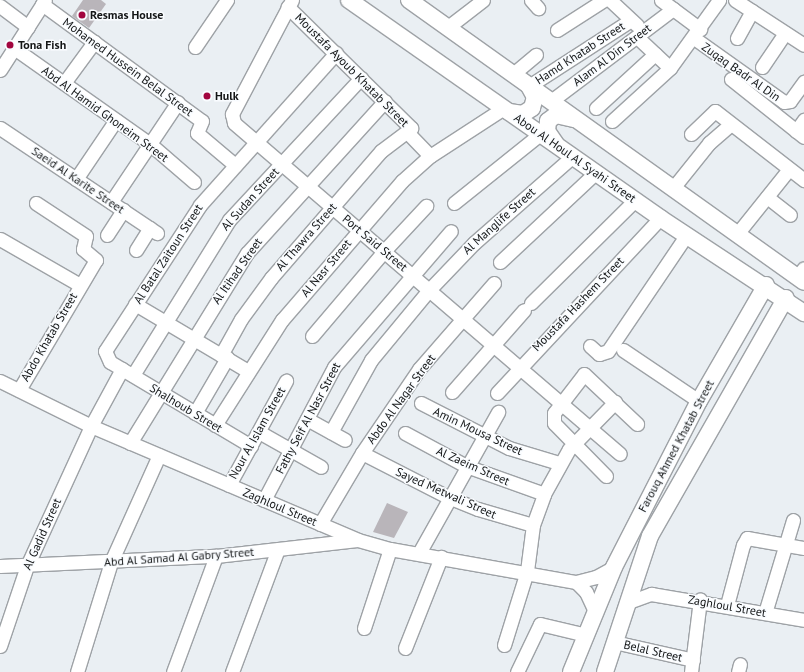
<!DOCTYPE html>
<html>
<head>
<meta charset="utf-8">
<style>
  body { margin:0 }
  #map { position:relative; width:804px; height:672px; overflow:hidden; background:#eaeff3; font-family:"PT Sans",sans-serif }
  div>[style] { position:absolute }
  [style*='--x'] { left:calc(var(--x)*1px); top:calc(var(--y)*1px); width:calc(var(--w)*1px); rotate:calc(var(--a)*1deg) }
  .building>* { inset:0; background:#b9b5ba }
  .roads { filter:drop-shadow(1px 0 #9ea2a6) drop-shadow(-1px 0 #9ea2a6) drop-shadow(0 1px #9ea2a6) drop-shadow(0 -1px #9ea2a6) }
  .minor>* { height:13px; margin:-6.5px; padding:0 6.5px; transform-origin:6.5px; border-radius:6.5px; background:#fff }
  .major>* { height:16px; margin:-8px; padding:0 8px; transform-origin:8px; border-radius:8px; background:#fff }
  .dots>* { width:11px; height:11px; translate:-50% -50%; box-sizing:border-box; border:2px solid #f9fcff; border-radius:50% }
  span { translate:-50% -50%; white-space:nowrap; text-align:center; line-height:1.15; -webkit-text-stroke:3px #f9fcff; paint-order:stroke }
  .poi-label { font-size:12px; color:#131516; font-weight:700 }
  .left { translate:0 -50%; text-align:left }
  .street-label { font-size:12px; color:#131516 }
</style>
</head>
<body>
<div id="map">
  <div class="building">
    <div style="clip-path:polygon(83px 0,101px 0,106px 4px,89px 28px,72px 16px)"></div>
    <div style="clip-path:polygon(387px 503px,408px 512px,394px 538px,373px 532px)"></div>
  </div>
  <div class="roads">
    <div class="minor">
      <div style="--x:292;--y:0;--w:129;--a:117.8"></div>
      <div style="--x:232;--y:114;--w:9;--a:77"></div>
      <div style="--x:234;--y:123;--w:508;--a:40.61"></div>
      <div style="--x:531;--y:0;--w:11;--a:49"></div>
      <div style="--x:610;--y:0;--w:37;--a:43"></div>
      <div style="--x:661;--y:0;--w:49;--a:36.6"></div>
      <div style="--x:735;--y:0;--w:82;--a:33.1"></div>
      <div style="--x:42;--y:4;--w:198;--a:36.2"></div>
      <div style="--x:202;--y:121;--w:13;--a:113"></div>
      <div style="--x:197;--y:133;--w:50;--a:40.1"></div>
      <div style="--x:0;--y:6;--w:35;--a:37"></div>
      <div style="--x:448;--y:27;--w:44;--a:-37.6"></div>
      <div style="--x:557;--y:30;--w:56;--a:-32.6"></div>
      <div style="--x:637;--y:37;--w:45;--a:43.2"></div>
      <div style="--x:694;--y:38;--w:110;--a:35.4"></div>
      <div style="--x:784;--y:102;--w:6;--a:-9"></div>
      <div style="--x:790;--y:101;--w:24;--a:-54"></div>
      <div style="--x:737;--y:38;--w:31;--a:-61"></div>
      <div style="--x:195;--y:47;--w:57;--a:-55.8"></div>
      <div style="--x:14;--y:48;--w:166;--a:35.2"></div>
      <div style="--x:150;--y:144;--w:58;--a:40.8"></div>
      <div style="--x:762;--y:67;--w:41;--a:-55.9"></div>
      <div style="--x:0;--y:70;--w:83;--a:-57.3"></div>
      <div style="--x:513;--y:74;--w:30;--a:-40"></div>
      <div style="--x:731;--y:79;--w:93;--a:38.5"></div>
      <div style="--x:64;--y:83;--w:51;--a:-53.8"></div>
      <div style="--x:529;--y:86;--w:121;--a:-32.9"></div>
      <div style="--x:551;--y:101;--w:153;--a:-37"></div>
      <div style="--x:596;--y:108;--w:80;--a:-42.5"></div>
      <div style="--x:612;--y:121;--w:79;--a:-42.4"></div>
      <div style="--x:670;--y:68;--w:84;--a:-54.2"></div>
      <div style="--x:0;--y:128;--w:189;--a:33.8"></div>
      <div style="--x:796;--y:131;--w:14;--a:-54"></div>
      <div style="--x:407;--y:132;--w:33;--a:46"></div>
      <div style="--x:691;--y:134;--w:33;--a:-44"></div>
      <div style="--x:715;--y:111;--w:113;--a:37.8"></div>
      <div style="--x:76;--y:179;--w:71;--a:-55.9"></div>
      <div style="--x:673;--y:188;--w:58;--a:-51.3"></div>
      <div style="--x:709;--y:143;--w:29;--a:-41"></div>
      <div style="--x:767;--y:197;--w:29;--a:38"></div>
      <div style="--x:111;--y:202;--w:120;--a:-56.2"></div>
      <div style="--x:454;--y:203;--w:110;--a:-38.7"></div>
      <div style="--x:737;--y:234;--w:83;--a:-51.3"></div>
      <div style="--x:107;--y:235;--w:30;--a:-57"></div>
      <div style="--x:0;--y:239;--w:92;--a:29.9"></div>
      <div style="--x:136;--y:250;--w:26;--a:-58"></div>
      <div style="--x:500;--y:262;--w:130;--a:-43.1"></div>
      <div style="--x:797;--y:277;--w:11;--a:-52"></div>
      <div style="--x:531;--y:303;--w:146;--a:-44.7"></div>
      <div style="--x:135;--y:304;--w:131;--a:30.7"></div>
      <div style="--x:312;--y:336;--w:111;--a:-49.7"></div>
      <div style="--x:384;--y:251;--w:62;--a:-47"></div>
      <div style="--x:590;--y:346;--w:12;--a:42"></div>
      <div style="--x:599;--y:354;--w:9;--a:-18"></div>
      <div style="--x:608;--y:351;--w:139;--a:-55.9"></div>
      <div style="--x:623;--y:350;--w:92;--a:33.9"></div>
      <div style="--x:221;--y:355;--w:41;--a:-60.9"></div>
      <div style="--x:241;--y:319;--w:51;--a:-53.8"></div>
      <div style="--x:271;--y:278;--w:168;--a:-49.1"></div>
      <div style="--x:381;--y:151;--w:38;--a:-37"></div>
      <div style="--x:411;--y:128;--w:173;--a:-135.5"></div>
      <div style="--x:133;--y:375;--w:182;--a:-58.2"></div>
      <div style="--x:229;--y:220;--w:194;--a:-47.1"></div>
      <div style="--x:0;--y:381;--w:102;--a:26.3"></div>
      <div style="--x:91;--y:426;--w:290;--a:23.1"></div>
      <div style="--x:358;--y:540;--w:33;--a:16"></div>
      <div style="--x:390;--y:549;--w:189;--a:10.1"></div>
      <div style="--x:576;--y:582;--w:21;--a:-14"></div>
      <div style="--x:596;--y:577;--w:21;--a:-29"></div>
      <div style="--x:19;--y:390;--w:151;--a:-59.4"></div>
      <div style="--x:96;--y:260;--w:17;--a:-140"></div>
      <div style="--x:83;--y:249;--w:13;--a:-77"></div>
      <div style="--x:86;--y:236;--w:60;--a:-146.6"></div>
      <div style="--x:452;--y:392;--w:109;--a:-48.7"></div>
      <div style="--x:497;--y:393;--w:239;--a:-47"></div>
      <div style="--x:421;--y:403;--w:99;--a:27.1"></div>
      <div style="--x:509;--y:448;--w:52;--a:16.7"></div>
      <div style="--x:195;--y:413;--w:64;--a:-59.8"></div>
      <div style="--x:307;--y:419;--w:43;--a:28.9"></div>
      <div style="--x:215;--y:425;--w:125;--a:-57.5"></div>
      <div style="--x:282;--y:320;--w:184;--a:-49.2"></div>
      <div style="--x:402;--y:181;--w:38;--a:-42"></div>
      <div style="--x:430;--y:156;--w:88;--a:-33"></div>
      <div style="--x:259;--y:432;--w:71;--a:29.4"></div>
      <div style="--x:331;--y:432;--w:82;--a:-60.9"></div>
      <div style="--x:371;--y:360;--w:91;--a:-50.4"></div>
      <div style="--x:429;--y:290;--w:65;--a:-46.2"></div>
      <div style="--x:474;--y:243;--w:130;--a:-41.3"></div>
      <div style="--x:405;--y:433;--w:69;--a:28.4"></div>
      <div style="--x:466;--y:466;--w:83;--a:19.7"></div>
      <div style="--x:130;--y:443;--w:223;--a:-58.4"></div>
      <div style="--x:247;--y:253;--w:205;--a:-47.8"></div>
      <div style="--x:251;--y:446;--w:164;--a:-149.2"></div>
      <div style="--x:110;--y:362;--w:12;--a:-114"></div>
      <div style="--x:105;--y:351;--w:174;--a:-56.9"></div>
      <div style="--x:200;--y:205;--w:204;--a:-48.2"></div>
      <div style="--x:362;--y:453;--w:97;--a:27.1"></div>
      <div style="--x:448;--y:497;--w:32;--a:22"></div>
      <div style="--x:478;--y:509;--w:57;--a:16.2"></div>
      <div style="--x:606;--y:476;--w:74;--a:-134.5"></div>
      <div style="--x:554;--y:423;--w:10;--a:-90"></div>
      <div style="--x:554;--y:413;--w:49;--a:-52.4"></div>
      <div style="--x:584;--y:374;--w:73;--a:43.3"></div>
      <div style="--x:229;--y:485;--w:119;--a:-61.3"></div>
      <div style="--x:264;--y:500;--w:150;--a:-62.2"></div>
      <div style="--x:334;--y:367;--w:179;--a:-49.3"></div>
      <div style="--x:320;--y:524;--w:82;--a:-59.4"></div>
      <div style="--x:362;--y:453;--w:102;--a:-55.8"></div>
      <div style="--x:419;--y:369;--w:114;--a:-48.9"></div>
      <div style="--x:419;--y:553;--w:162;--a:-60.7"></div>
      <div style="--x:0;--y:566;--w:216;--a:-2.7"></div>
      <div style="--x:216;--y:556;--w:142;--a:-6.5"></div>
      <div style="--x:576;--y:582;--w:14;--a:45"></div>
      <div style="--x:586;--y:592;--w:21;--a:65"></div>
      <div style="--x:626;--y:603;--w:27;--a:-20"></div>
      <div style="--x:651;--y:594;--w:155;--a:9.6"></div>
      <div style="--x:727;--y:605;--w:62;--a:-75.1"></div>
      <div style="--x:743;--y:545;--w:8;--a:-60"></div>
      <div style="--x:747;--y:538;--w:58;--a:10"></div>
      <div style="--x:765;--y:613;--w:97;--a:-73.2"></div>
      <div style="--x:364;--y:628;--w:83;--a:-71.8"></div>
      <div style="--x:614;--y:642;--w:81;--a:12.8"></div>
      <div style="--x:504;--y:645;--w:77;--a:-72.7"></div>
      <div style="--x:527;--y:571;--w:46;--a:-82.6"></div>
      <div style="--x:533;--y:525;--w:33;--a:-70"></div>
      <div style="--x:544;--y:494;--w:51;--a:-60.9"></div>
      <div style="--x:569;--y:449;--w:66;--a:-45.6"></div>
      <div style="--x:0;--y:646;--w:84;--a:-71.4"></div>
      <div style="--x:27;--y:566;--w:154;--a:-65.4"></div>
      <div style="--x:91;--y:426;--w:65;--a:-61.5"></div>
      <div style="--x:405;--y:648;--w:98;--a:-68.4"></div>
      <div style="--x:77;--y:672;--w:115;--a:-72.8"></div>
      <div style="--x:111;--y:562;--w:117;--a:-65.8"></div>
      <div style="--x:173;--y:672;--w:124;--a:-69.7"></div>
      <div style="--x:232;--y:672;--w:131;--a:-69.5"></div>
      <div style="--x:517;--y:672;--w:53;--a:-64.4"></div>
      <div style="--x:540;--y:624;--w:47;--a:13.4"></div>
      <div style="--x:691;--y:672;--w:73;--a:-82.9"></div>
      <div style="--x:738;--y:672;--w:8;--a:-76"></div>
    </div>
    <div class="major">
      <div style="--x:349;--y:0;--w:380;--a:35"></div>
      <div style="--x:660;--y:218;--w:173;--a:33.4"></div>
      <div style="--x:409;--y:0;--w:485;--a:35.5"></div>
      <div style="--x:509;--y:112;--w:14;--a:8"></div>
      <div style="--x:523;--y:114;--w:11;--a:-34"></div>
      <div style="--x:532;--y:108;--w:11;--a:-75"></div>
      <div style="--x:535;--y:97;--w:13;--a:-119"></div>
      <div style="--x:556;--y:144;--w:16;--a:-125"></div>
      <div style="--x:547;--y:131;--w:10;--a:-84"></div>
      <div style="--x:548;--y:121;--w:10;--a:-37"></div>
      <div style="--x:556;--y:115;--w:18;--a:13"></div>
      <div style="--x:571;--y:672;--w:113;--a:-67.7"></div>
      <div style="--x:614;--y:567;--w:186;--a:-62.9"></div>
      <div style="--x:699;--y:401;--w:134;--a:-60"></div>
      <div style="--x:605;--y:672;--w:143;--a:-71.7"></div>
      <div style="--x:650;--y:536;--w:274;--a:-60.3"></div>
    </div>
  </div>
  <div class="dots">
    <div style="left:82px;top:15px;background:#a2063f"></div>
    <div style="left:10px;top:45px;background:#a2063f"></div>
    <div style="left:207px;top:96px;background:#a2063f"></div>
  </div>
  <div class="poi-label">
    <span class="left" style="left:90px;top:15px">Resmas House</span>
    <span class="left" style="left:18px;top:45px">Tona Fish</span>
    <span class="left" style="left:215px;top:96px">Hulk</span>
  </div>
  <div class="street-label">
    <span style="left:580px;top:53px;rotate:-33deg">Hamd Khatab Street</span>
    <span style="left:612px;top:55px;rotate:-37deg">Alam Al Din Street</span>
    <span style="left:128px;top:67px;rotate:36deg">Mohamed Hussein Belal Street</span>
    <span style="left:352px;top:70px;rotate:45deg">Moustafa Ayoub Khatab Street</span>
    <span style="left:741px;top:72px;rotate:35deg">Zuqaq Badr Al Din</span>
    <span style="left:105px;top:114px;rotate:36deg">Abd Al Hamid Ghoneim Street</span>
    <span style="left:575px;top:158px;rotate:35deg">Abou Al Houl Al Syahi Street</span>
    <span style="left:78px;top:180px;rotate:34deg">Saeid Al Karite Street</span>
    <span style="left:250px;top:199px;rotate:-48deg">Al Sudan Street</span>
    <span style="left:499px;top:221px;rotate:-42deg">Al Manglife Street</span>
    <span style="left:306px;top:237px;rotate:-49deg">Al Thawra Street</span>
    <span style="left:375px;top:243px;rotate:40deg">Port Said Street</span>
    <span style="left:168px;top:254px;rotate:-57deg">Al Batal Zaitoun Street</span>
    <span style="left:326px;top:268px;rotate:-50deg">Al Nasr Street</span>
    <span style="left:237px;top:271px;rotate:-55deg">Al Itihad Street</span>
    <span style="left:578px;top:304px;rotate:-46deg">Moustafa Hashem Street</span>
    <span style="left:49px;top:337px;rotate:-60deg">Abdo Khatab Street</span>
    <span style="left:401px;top:399px;rotate:-54deg">Abdo Al Nagar Street</span>
    <span style="left:186px;top:408px;rotate:31deg">Shalhoub Street</span>
    <span style="left:308px;top:418px;rotate:-62deg">Fathy Seif Al Nasr Street</span>
    <span style="left:478px;top:431px;rotate:25deg">Amin Mousa Street</span>
    <span style="left:257px;top:433px;rotate:-61deg">Nour Al Islam Street</span>
    <span style="left:676px;top:446px;rotate:-62deg">Farouq Ahmed Khatab Street</span>
    <span style="left:473px;top:466px;rotate:24deg">Al Zaeim Street</span>
    <span style="left:446px;top:493px;rotate:24deg">Sayed Metwali Street</span>
    <span style="left:280px;top:507px;rotate:23deg">Zaghloul Street</span>
    <span style="left:42px;top:534px;rotate:-66deg">Al Gadid Street</span>
    <span style="left:179px;top:557px;rotate:-4deg">Abd Al Samad Al Gabry Street</span>
    <span style="left:727px;top:606px;rotate:10deg">Zaghloul Street</span>
    <span style="left:653px;top:651px;rotate:13deg">Belal Street</span>
  </div>
</div>
</body>
</html>
